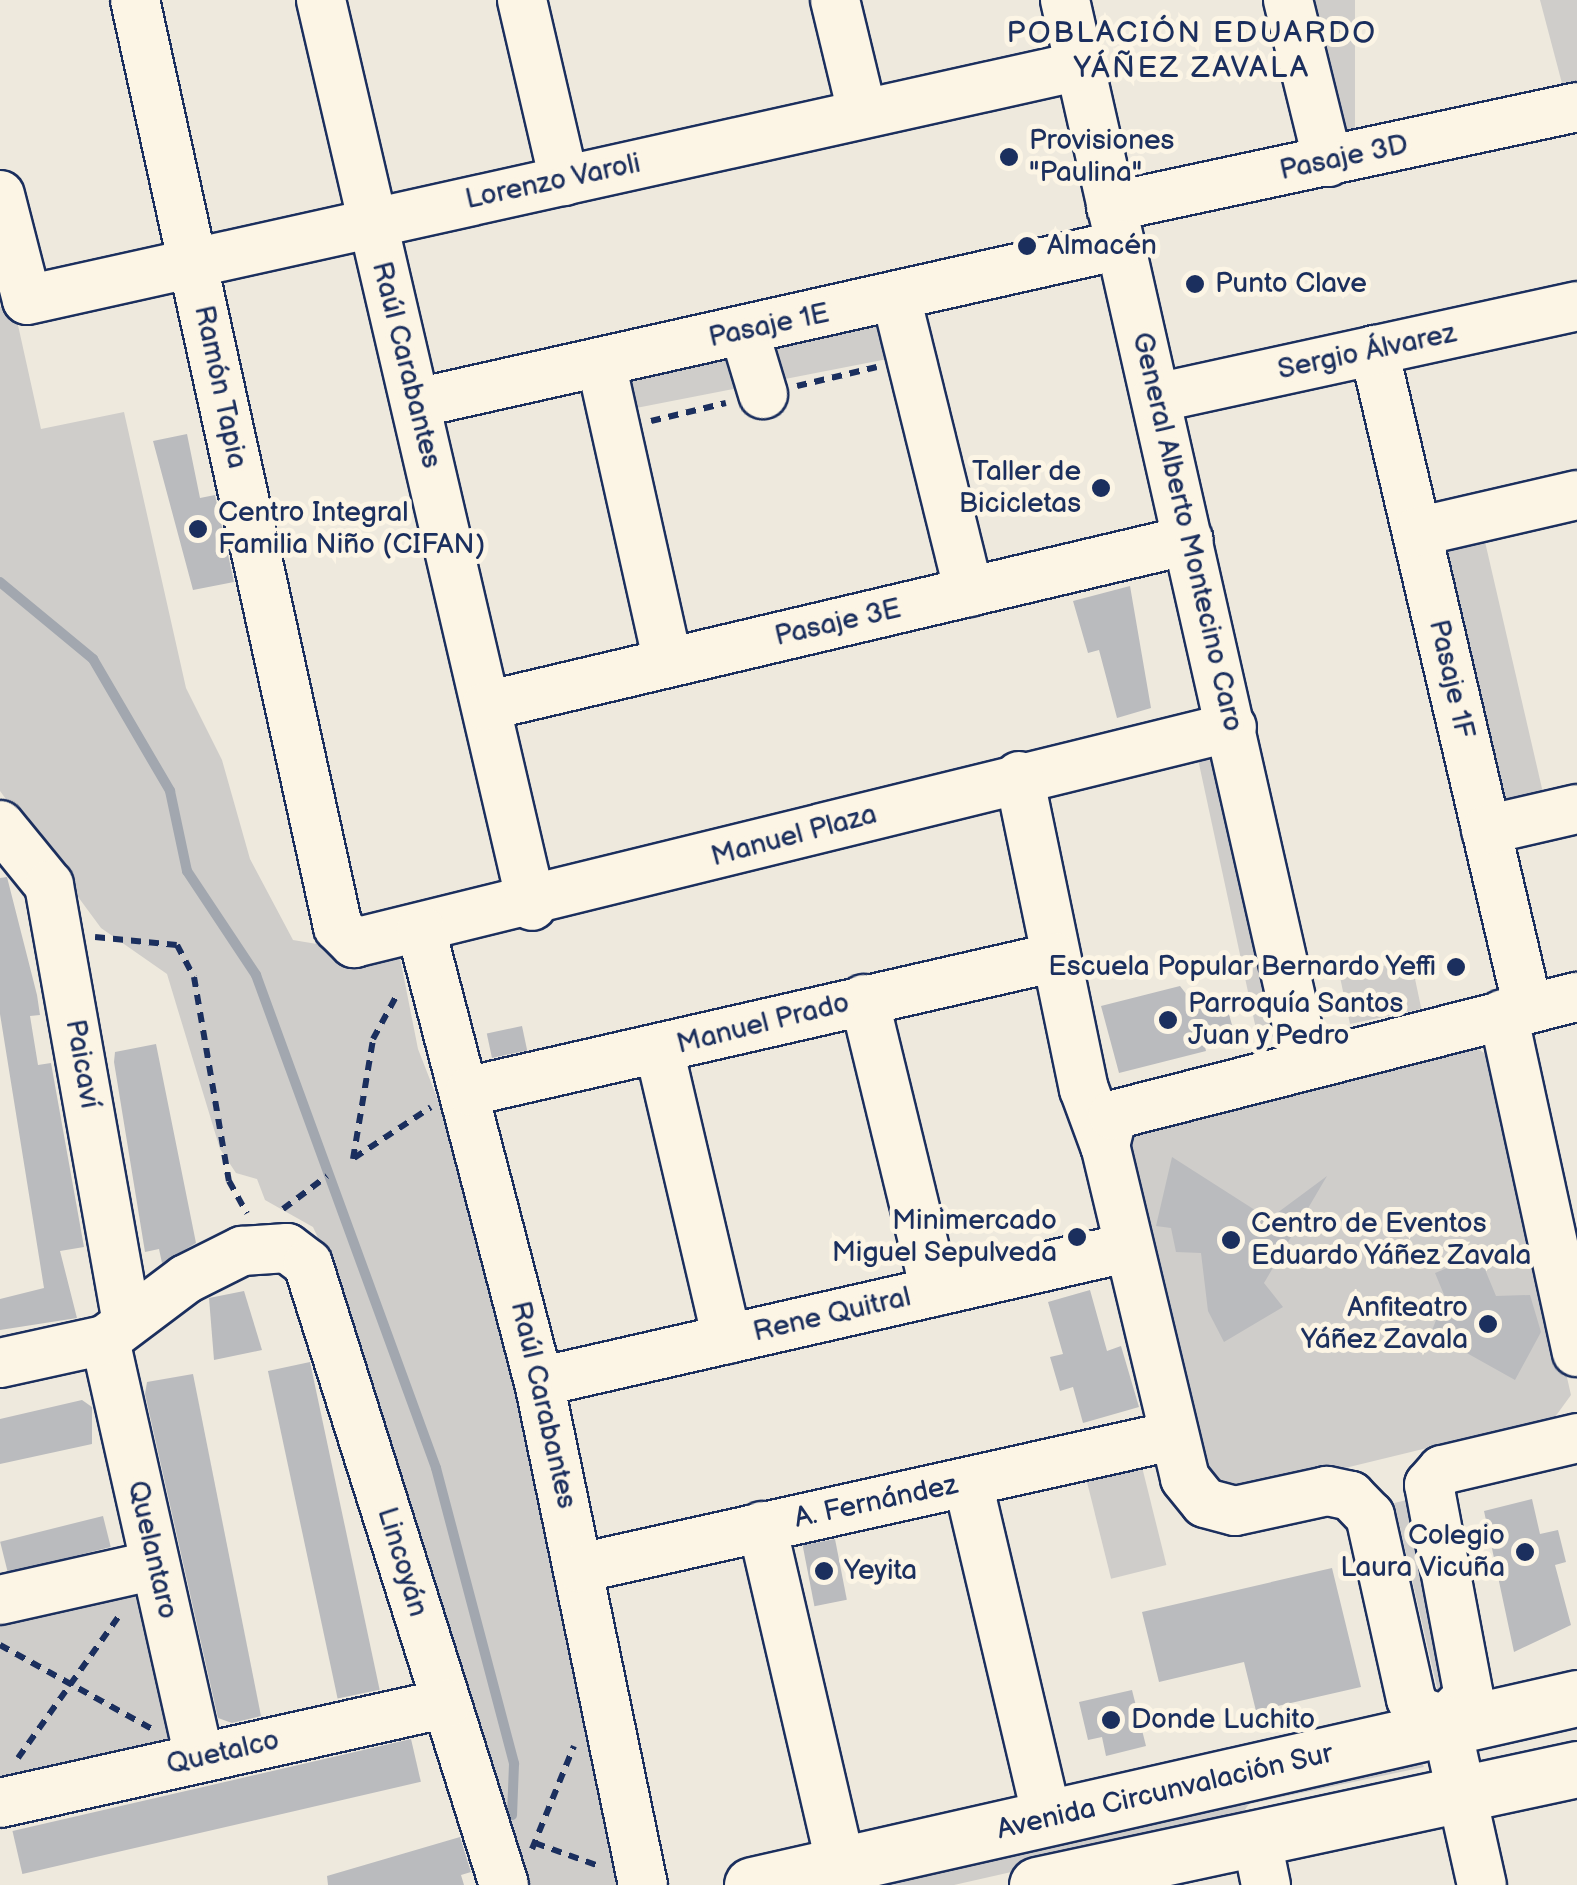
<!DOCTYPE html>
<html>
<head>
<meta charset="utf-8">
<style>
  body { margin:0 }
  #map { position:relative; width:1577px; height:1885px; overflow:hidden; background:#eee9dd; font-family:"Balsamiq Sans",sans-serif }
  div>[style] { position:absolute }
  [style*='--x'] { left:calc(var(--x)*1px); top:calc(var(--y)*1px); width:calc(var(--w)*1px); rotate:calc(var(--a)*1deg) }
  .green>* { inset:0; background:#cfcdca; transform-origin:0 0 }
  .stream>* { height:10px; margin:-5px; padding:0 5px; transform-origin:5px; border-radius:5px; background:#a2a7af }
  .building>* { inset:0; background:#babbbe; transform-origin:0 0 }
  .path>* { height:6px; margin-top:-3px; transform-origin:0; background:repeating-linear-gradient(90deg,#1b2f5e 0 10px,transparent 0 18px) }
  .roads { filter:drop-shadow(2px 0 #1b2f5e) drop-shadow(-2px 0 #1b2f5e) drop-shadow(0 2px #1b2f5e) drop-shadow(0 -2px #1b2f5e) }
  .minor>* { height:48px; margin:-24px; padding:0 24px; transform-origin:24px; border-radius:24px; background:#fcf5e5 }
  .major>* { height:55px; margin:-27.5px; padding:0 27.5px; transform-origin:27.5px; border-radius:27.5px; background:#fcf5e5 }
  .dots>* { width:28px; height:28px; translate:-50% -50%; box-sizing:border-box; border:5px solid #fcf5e5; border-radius:50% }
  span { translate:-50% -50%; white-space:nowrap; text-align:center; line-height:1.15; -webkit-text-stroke:10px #fcf5e5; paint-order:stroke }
  .poi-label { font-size:28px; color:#1b2f5e }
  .left { translate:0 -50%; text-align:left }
  .right { translate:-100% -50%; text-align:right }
  .street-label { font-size:28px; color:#1b2f5e }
  .neighbourhood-label { font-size:30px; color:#1b2f5e; letter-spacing:2.5px }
</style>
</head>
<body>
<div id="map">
  <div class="green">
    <div style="left:1298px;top:0;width:57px;height:154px"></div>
    <div style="clip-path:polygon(1540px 0,1577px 0,1577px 88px,1564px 91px)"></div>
    <div style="clip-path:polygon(0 307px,14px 307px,41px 429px,124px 412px,186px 688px,222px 760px,250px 859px,293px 940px,400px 958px,418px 1049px,477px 1200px,628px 1885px,515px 1885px,463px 1672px,325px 1253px,313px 1227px,265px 1200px,257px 1179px,236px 1173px,220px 1149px,167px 974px,101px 928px,0 791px)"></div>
    <div style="left:888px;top:307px;width:51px;height:277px;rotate:79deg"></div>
    <div style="left:1483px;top:533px;width:279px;height:44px;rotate:77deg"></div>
    <div style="clip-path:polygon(1198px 759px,1215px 761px,1277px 1027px,1259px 1043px)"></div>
    <div style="left:1411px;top:960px;width:50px;height:73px;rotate:78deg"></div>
    <div style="clip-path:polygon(1471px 1044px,1494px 1060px,1571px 1395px,1555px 1417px,1259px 1489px,1208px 1484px,1127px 1168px,1136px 1125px)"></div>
    <div style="left:1141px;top:1463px;width:105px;height:57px;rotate:76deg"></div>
    <div style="left:1407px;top:1500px;width:207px;height:13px;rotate:77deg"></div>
    <div style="clip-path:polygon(142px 1575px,179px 1744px,0 1786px,0 1609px)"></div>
    <div style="clip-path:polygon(1419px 1754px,1424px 1767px,1249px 1804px,1237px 1821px,954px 1885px,840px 1885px)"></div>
  </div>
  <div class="stream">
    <div style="--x:0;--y:582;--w:121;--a:39.6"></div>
    <div style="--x:93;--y:659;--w:153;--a:59.7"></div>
    <div style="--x:170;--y:791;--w:82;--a:78"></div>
    <div style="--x:187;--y:871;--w:125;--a:56.4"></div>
    <div style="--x:256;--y:975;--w:525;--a:69.94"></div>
    <div style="--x:436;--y:1468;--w:306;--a:75.2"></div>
    <div style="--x:514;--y:1764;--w:51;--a:92.2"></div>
  </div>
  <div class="building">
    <div style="clip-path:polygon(187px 434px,200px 498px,215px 495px,234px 582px,193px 590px,153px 441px)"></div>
    <div style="clip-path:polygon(1130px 586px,1151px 708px,1117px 718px,1099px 650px,1088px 653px,1073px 601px)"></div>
    <div style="clip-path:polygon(7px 877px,37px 995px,40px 1015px,30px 1016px,38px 1065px,51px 1063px,84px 1247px,60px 1251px,77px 1318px,0 1330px,0 1299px,44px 1288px,0 1014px,0 878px)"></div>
    <div style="clip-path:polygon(1180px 986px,1197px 1008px,1225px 1000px,1234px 1032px,1203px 1039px,1206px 1051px,1119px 1073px,1101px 1006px)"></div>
    <div style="left:522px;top:1026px;width:25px;height:36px;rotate:78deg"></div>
    <div style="clip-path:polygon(156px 1044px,196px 1243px,162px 1263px,159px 1249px,145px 1252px,114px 1062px,115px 1052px)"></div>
    <div style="clip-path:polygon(1172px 1157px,1269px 1219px,1327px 1176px,1264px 1283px,1283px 1307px,1224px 1342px,1208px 1311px,1201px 1253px,1176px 1252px,1171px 1228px,1156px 1226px)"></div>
    <div style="clip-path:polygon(1479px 1255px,1496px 1296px,1530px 1295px,1541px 1332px,1515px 1380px,1431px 1333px,1445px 1297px,1435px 1273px)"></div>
    <div style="clip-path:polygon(1090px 1290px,1107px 1351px,1121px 1346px,1139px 1407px,1083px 1423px,1073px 1387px,1060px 1391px,1050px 1357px,1063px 1354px,1048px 1302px)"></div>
    <div style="clip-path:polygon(244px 1291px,262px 1350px,214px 1360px,209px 1298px)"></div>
    <div style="left:310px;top:1362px;width:335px;height:43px;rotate:78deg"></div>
    <div style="clip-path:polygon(193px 1374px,261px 1716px,232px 1723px,218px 1718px,145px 1394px,147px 1382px)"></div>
    <div style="clip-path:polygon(82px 1400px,92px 1407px,92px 1444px,0 1464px,0 1419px)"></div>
    <div style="clip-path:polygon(1532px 1499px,1540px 1534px,1558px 1530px,1566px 1562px,1555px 1565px,1571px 1625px,1514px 1652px,1484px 1511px)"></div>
    <div style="left:103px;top:1516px;width:32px;height:106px;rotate:76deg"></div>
    <div style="left:835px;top:1539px;width:62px;height:33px;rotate:79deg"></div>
    <div style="clip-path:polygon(1332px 1568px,1361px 1687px,1256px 1711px,1244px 1662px,1159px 1682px,1142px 1612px)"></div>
    <div style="clip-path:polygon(1132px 1690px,1146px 1746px,1106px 1756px,1102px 1737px,1088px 1740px,1079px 1702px)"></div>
    <div style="left:411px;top:1739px;width:44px;height:409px;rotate:77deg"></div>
    <div style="clip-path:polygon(460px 1837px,471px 1872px,461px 1875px,464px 1885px,328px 1885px,327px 1876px)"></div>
  </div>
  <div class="path">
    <div style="--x:797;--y:386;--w:82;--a:-13.4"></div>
    <div style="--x:651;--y:421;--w:77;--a:-13.5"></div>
    <div style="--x:95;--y:937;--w:82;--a:5.6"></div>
    <div style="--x:177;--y:945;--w:36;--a:62"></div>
    <div style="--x:194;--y:977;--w:207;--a:80.3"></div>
    <div style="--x:229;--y:1181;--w:37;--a:61"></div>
    <div style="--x:354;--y:1158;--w:92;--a:-33.5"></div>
    <div style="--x:353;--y:1159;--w:122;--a:-80.5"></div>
    <div style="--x:373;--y:1039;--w:52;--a:-61.5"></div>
    <div style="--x:283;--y:1209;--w:55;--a:-36.9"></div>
    <div style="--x:0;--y:1645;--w:174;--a:28.9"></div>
    <div style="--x:18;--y:1758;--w:178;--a:-54.6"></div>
    <div style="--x:535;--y:1843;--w:68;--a:19.8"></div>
    <div style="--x:532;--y:1849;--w:111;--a:-67.8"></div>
  </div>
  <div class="roads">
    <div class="minor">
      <div style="--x:135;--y:0;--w:949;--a:77.65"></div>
      <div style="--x:338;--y:927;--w:23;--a:45"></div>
      <div style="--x:354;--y:943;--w:904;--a:-13.82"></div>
      <div style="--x:321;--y:0;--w:930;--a:76.89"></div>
      <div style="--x:522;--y:0;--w:186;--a:76.9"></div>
      <div style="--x:835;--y:0;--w:115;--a:76.4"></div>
      <div style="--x:1065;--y:0;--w:1091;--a:77.24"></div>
      <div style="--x:1288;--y:0;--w:167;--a:76.1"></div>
      <div style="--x:0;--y:195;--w:108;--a:75.6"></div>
      <div style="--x:27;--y:300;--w:1079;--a:-12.53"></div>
      <div style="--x:1111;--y:207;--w:477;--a:-12.1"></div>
      <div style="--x:896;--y:297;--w:304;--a:76.1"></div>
      <div style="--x:744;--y:331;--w:66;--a:73.2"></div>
      <div style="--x:1374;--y:350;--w:676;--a:76.83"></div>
      <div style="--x:601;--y:363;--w:307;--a:77.4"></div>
      <div style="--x:1156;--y:398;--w:431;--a:-12.3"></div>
      <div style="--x:417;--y:403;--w:721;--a:-12.67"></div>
      <div style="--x:1417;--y:532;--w:164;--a:-13"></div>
      <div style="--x:486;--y:706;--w:722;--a:-13.29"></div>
      <div style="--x:1019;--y:776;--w:320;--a:78.3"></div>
      <div style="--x:1084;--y:1089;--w:61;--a:69.8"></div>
      <div style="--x:0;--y:825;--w:77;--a:50.8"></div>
      <div style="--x:49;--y:885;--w:441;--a:79.9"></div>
      <div style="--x:1486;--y:830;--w:93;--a:-13"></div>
      <div style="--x:421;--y:930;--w:467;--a:75.4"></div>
      <div style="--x:539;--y:1382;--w:514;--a:78.32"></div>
      <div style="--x:864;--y:999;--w:301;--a:76.3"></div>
      <div style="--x:1503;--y:1014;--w:346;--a:77.7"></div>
      <div style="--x:659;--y:1049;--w:298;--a:76.8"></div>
      <div style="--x:470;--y:1091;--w:601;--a:-12.88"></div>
      <div style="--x:105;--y:1340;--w:428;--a:77.3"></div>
      <div style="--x:0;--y:1363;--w:107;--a:-12.4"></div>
      <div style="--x:105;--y:1340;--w:101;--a:-37"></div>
      <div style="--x:186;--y:1279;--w:63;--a:-26.6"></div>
      <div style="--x:242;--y:1251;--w:45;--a:-3.8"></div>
      <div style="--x:287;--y:1248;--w:26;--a:37"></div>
      <div style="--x:308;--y:1264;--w:651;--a:72.48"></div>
      <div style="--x:539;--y:1382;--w:602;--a:-12.86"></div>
      <div style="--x:968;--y:1483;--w:344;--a:76.7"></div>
      <div style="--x:762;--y:1526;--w:348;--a:76.9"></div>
      <div style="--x:580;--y:1568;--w:607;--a:-12.57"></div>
      <div style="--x:0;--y:1600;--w:159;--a:-12.7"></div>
      <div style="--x:1445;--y:1720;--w:28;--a:-162"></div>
      <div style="--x:1418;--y:1711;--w:14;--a:-120"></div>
      <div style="--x:1411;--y:1699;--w:188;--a:-102.6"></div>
      <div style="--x:1370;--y:1516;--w:28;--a:-134"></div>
      <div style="--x:1351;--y:1496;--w:25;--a:-168"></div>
      <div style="--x:1327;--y:1491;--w:94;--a:167.7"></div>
      <div style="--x:1235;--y:1511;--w:31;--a:-165"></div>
      <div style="--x:1205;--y:1503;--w:32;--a:-129"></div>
      <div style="--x:1185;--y:1478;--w:342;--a:-103.5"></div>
      <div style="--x:1105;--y:1146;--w:32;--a:-76"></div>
      <div style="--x:1113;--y:1115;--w:479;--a:-14.3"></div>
      <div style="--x:1445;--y:1720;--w:34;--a:-45"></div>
      <div style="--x:1469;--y:1696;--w:215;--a:-100.7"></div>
      <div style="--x:1429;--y:1485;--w:20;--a:-49"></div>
      <div style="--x:1442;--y:1470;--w:139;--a:-13.3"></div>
      <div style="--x:1445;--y:1720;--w:169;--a:77.4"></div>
      <div style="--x:0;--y:1803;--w:457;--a:-12.6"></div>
      <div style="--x:1256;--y:1836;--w:50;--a:78.5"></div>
    </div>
    <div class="major">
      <div style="--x:752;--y:1885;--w:846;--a:-12.77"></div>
      <div style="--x:1037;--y:1885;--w:552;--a:-12.12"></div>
    </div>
  </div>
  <div class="dots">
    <div style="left:1009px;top:157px;background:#1b2f5e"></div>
    <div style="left:1027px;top:246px;background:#1b2f5e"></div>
    <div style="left:1195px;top:284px;background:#1b2f5e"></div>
    <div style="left:1101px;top:488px;background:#1b2f5e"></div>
    <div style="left:198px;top:529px;background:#1b2f5e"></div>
    <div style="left:1456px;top:967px;background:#1b2f5e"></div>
    <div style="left:1168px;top:1020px;background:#1b2f5e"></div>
    <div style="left:1077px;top:1237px;background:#1b2f5e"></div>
    <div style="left:1231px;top:1240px;background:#1b2f5e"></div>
    <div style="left:1488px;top:1324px;background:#1b2f5e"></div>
    <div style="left:1525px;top:1552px;background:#1b2f5e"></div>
    <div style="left:824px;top:1571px;background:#1b2f5e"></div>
    <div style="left:1111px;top:1720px;background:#1b2f5e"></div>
  </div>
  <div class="poi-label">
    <span class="left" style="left:1029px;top:157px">Provisiones<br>"Paulina"</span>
    <span class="left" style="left:1047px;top:246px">Almacén</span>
    <span class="left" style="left:1215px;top:284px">Punto Clave</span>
    <span class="right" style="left:1081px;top:488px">Taller de<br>Bicicletas</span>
    <span class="left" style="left:218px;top:529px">Centro Integral<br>Familia Niño (CIFAN)</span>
    <span class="right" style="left:1436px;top:967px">Escuela Popular Bernardo Yeffi</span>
    <span class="left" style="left:1188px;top:1020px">Parroquía Santos<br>Juan y Pedro</span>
    <span class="right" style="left:1057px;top:1237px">Minimercado<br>Miguel Sepulveda</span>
    <span class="left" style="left:1251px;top:1240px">Centro de Eventos<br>Eduardo Yáñez Zavala</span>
    <span class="right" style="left:1468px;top:1324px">Anfiteatro<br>Yáñez Zavala</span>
    <span class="right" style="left:1505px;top:1552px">Colegio<br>Laura Vicuña</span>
    <span class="left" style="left:844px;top:1571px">Yeyita</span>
    <span class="left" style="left:1131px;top:1720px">Donde Luchito</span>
  </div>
  <div class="street-label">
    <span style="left:1344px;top:158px;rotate:-12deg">Pasaje 3D</span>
    <span style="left:553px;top:182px;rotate:-12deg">Lorenzo Varoli</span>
    <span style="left:769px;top:326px;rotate:-12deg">Pasaje 1E</span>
    <span style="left:1367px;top:352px;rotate:-12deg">Sergio Álvarez</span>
    <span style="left:406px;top:365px;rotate:76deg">Raúl Carabantes</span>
    <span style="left:220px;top:387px;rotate:78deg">Ramón Tapia</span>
    <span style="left:1187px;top:532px;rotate:77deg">General Alberto Montecino Caro</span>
    <span style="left:838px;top:623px;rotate:-13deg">Pasaje 3E</span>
    <span style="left:1451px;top:679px;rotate:77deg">Pasaje 1F</span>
    <span style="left:794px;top:836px;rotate:-15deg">Manuel Plaza</span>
    <span style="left:763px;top:1024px;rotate:-14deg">Manuel Prado</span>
    <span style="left:82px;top:1064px;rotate:80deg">Paicaví</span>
    <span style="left:832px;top:1315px;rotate:-13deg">Rene Quitral</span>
    <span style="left:543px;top:1405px;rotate:77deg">Raúl Carabantes</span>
    <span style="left:876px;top:1502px;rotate:-12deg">A. Fernández</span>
    <span style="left:152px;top:1550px;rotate:77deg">Quelantaro</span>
    <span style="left:402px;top:1562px;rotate:73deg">Lincoyán</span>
    <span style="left:223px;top:1753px;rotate:-13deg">Quetalco</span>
    <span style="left:1165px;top:1792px;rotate:-13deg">Avenida Circunvalación Sur</span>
  </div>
  <div class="neighbourhood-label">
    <span style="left:1192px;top:50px">POBLACIÓN EDUARDO<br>YÁÑEZ ZAVALA</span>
  </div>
</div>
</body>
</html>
